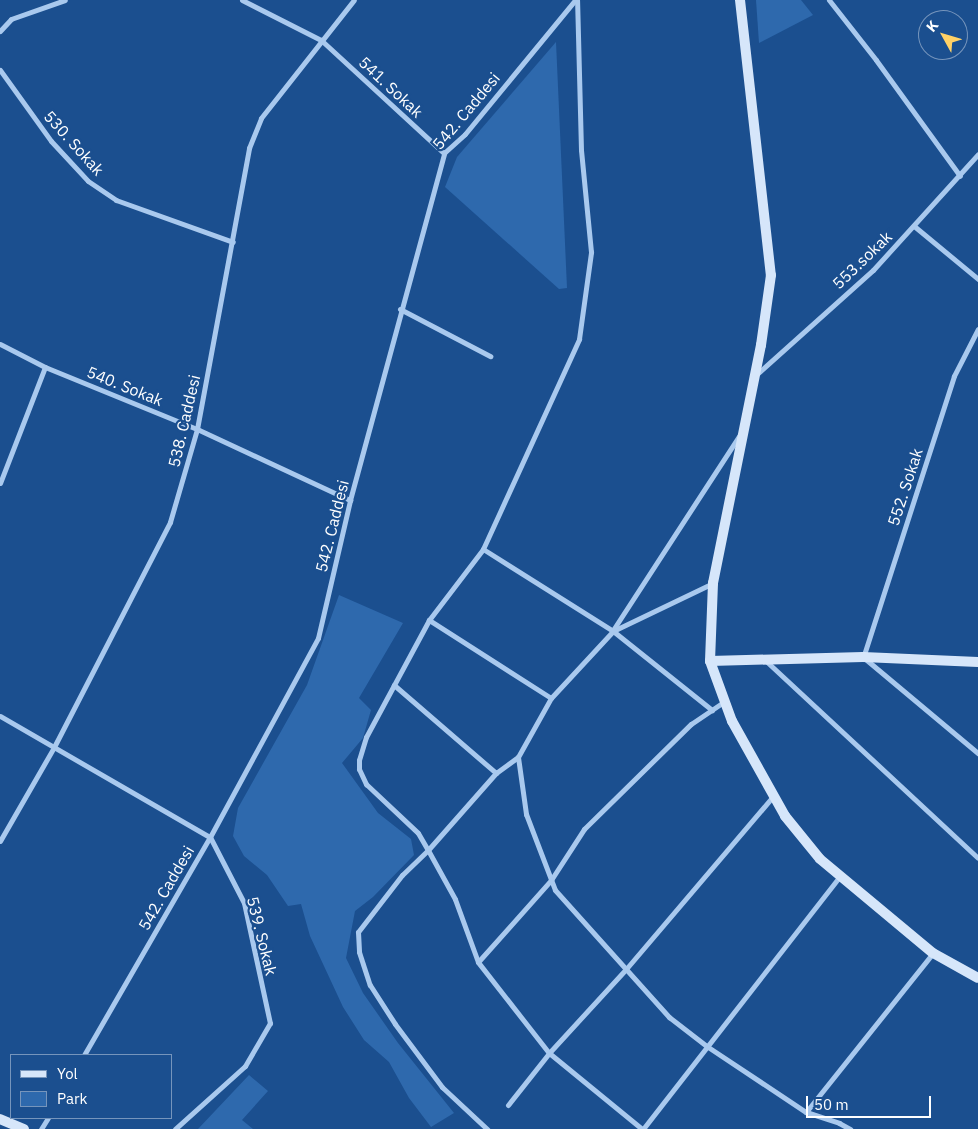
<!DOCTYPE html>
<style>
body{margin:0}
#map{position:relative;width:978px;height:1129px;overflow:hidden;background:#1b4f8f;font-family:"IBM Plex Sans",sans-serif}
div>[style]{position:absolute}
.green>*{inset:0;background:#2e69ad}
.street>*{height:5px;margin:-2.5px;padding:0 2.5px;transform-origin:2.5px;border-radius:2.5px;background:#a9c9ee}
.secondary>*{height:10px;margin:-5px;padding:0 5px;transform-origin:5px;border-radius:5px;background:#d6e6fa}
span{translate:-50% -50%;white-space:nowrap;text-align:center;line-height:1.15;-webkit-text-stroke:4.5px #1b4f8f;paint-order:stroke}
.street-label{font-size:16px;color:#fff}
.legend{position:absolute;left:10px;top:1054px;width:162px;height:65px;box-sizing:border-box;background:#1b4f8f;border:1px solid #7695bc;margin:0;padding:6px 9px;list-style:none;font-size:15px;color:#fff}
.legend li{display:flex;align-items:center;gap:10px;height:25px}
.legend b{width:25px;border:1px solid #7695bc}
.north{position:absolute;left:918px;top:10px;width:50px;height:50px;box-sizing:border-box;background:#1b4f8f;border:1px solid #7695bc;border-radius:50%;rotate:309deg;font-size:14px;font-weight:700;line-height:20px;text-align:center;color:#fff}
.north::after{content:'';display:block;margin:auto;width:18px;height:22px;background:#ffd166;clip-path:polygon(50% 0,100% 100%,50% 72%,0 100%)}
.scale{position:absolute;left:806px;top:1096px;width:125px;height:22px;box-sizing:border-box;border:2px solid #fff;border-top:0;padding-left:6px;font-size:15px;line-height:18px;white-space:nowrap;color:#fff;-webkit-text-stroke:4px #1b4f8f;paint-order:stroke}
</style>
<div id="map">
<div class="green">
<div style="clip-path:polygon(756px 0,801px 0,813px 15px,759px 43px)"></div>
<div style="clip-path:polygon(556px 42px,567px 288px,559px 289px,445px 187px,457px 157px)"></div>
<div style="clip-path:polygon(339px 595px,403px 623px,359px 698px,371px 710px,363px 738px,342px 763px,378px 813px,411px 839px,414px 855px,373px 897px,355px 911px,346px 958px,363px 993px,398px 1043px,454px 1113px,431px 1127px,409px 1098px,389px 1062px,364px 1040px,343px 1007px,310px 936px,301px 904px,288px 906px,267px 875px,244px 856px,233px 836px,238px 808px,307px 685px)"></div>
<div style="clip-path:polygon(249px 1075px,268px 1091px,242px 1120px,253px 1129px,198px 1129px)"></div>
</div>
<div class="street">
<div style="left:242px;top:0;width:89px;rotate:26.9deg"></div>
<div style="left:321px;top:40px;width:167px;rotate:42.6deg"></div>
<div style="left:829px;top:0;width:76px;rotate:51.9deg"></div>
<div style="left:876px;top:60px;width:143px;rotate:54.1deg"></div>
<div style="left:0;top:31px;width:16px;rotate:-47deg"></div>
<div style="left:11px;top:19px;width:57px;rotate:-19.4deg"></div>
<div style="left:0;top:70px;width:87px;rotate:54.3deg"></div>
<div style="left:51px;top:141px;width:54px;rotate:47.2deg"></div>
<div style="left:88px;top:181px;width:34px;rotate:34deg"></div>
<div style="left:116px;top:200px;width:124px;rotate:19.7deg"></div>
<div style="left:914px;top:226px;width:83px;rotate:39.6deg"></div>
<div style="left:400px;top:309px;width:102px;rotate:27.6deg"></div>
<div style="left:978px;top:329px;width:53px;rotate:117.1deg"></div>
<div style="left:954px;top:376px;width:295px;rotate:107.9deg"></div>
<div style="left:863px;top:657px;width:150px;rotate:39.9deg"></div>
<div style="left:0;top:344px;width:51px;rotate:27.1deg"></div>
<div style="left:45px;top:367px;width:164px;rotate:22.2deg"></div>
<div style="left:197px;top:429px;width:169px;rotate:24.9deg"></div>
<div style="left:757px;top:374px;width:156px;rotate:-41.9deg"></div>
<div style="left:873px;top:270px;width:156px;rotate:-47.8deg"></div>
<div style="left:0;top:483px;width:124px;rotate:-68.8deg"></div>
<div style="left:483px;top:549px;width:154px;rotate:32.2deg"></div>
<div style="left:613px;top:631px;width:127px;rotate:38.6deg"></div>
<div style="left:429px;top:620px;width:74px;rotate:118.3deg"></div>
<div style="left:394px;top:685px;width:135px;rotate:40.8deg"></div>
<div style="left:613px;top:630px;width:231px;rotate:-57deg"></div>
<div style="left:766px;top:661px;width:289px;rotate:42.9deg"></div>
<div style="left:394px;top:685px;width:59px;rotate:118.3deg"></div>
<div style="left:366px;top:737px;width:24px;rotate:107deg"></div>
<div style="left:359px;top:760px;width:9px;rotate:90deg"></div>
<div style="left:359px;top:769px;width:17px;rotate:65deg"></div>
<div style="left:366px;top:784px;width:71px;rotate:43.3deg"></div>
<div style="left:418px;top:833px;width:20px;rotate:60deg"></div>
<div style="left:428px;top:850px;width:36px;rotate:136deg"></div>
<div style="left:402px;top:875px;width:72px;rotate:127.7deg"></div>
<div style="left:358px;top:932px;width:20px;rotate:87deg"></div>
<div style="left:359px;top:952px;width:35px;rotate:72deg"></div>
<div style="left:370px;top:985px;width:46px;rotate:57.3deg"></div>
<div style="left:395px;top:1024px;width:79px;rotate:53.3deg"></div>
<div style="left:442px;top:1087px;width:62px;rotate:43deg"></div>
<div style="left:551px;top:698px;width:145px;rotate:-147.4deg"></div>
<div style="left:429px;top:620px;width:89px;rotate:-52.7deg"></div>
<div style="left:483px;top:549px;width:231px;rotate:-65.4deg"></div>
<div style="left:579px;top:339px;width:88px;rotate:-82.1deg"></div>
<div style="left:591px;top:252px;width:102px;rotate:-95.6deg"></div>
<div style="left:581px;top:150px;width:150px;rotate:-91.5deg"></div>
<div style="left:0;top:716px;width:242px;rotate:30deg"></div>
<div style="left:210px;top:837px;width:74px;rotate:62.7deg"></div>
<div style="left:244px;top:903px;width:123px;rotate:77.8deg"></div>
<div style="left:270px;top:1023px;width:50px;rotate:120.2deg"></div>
<div style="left:245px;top:1066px;width:94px;rotate:138deg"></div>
<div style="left:518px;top:757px;width:58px;rotate:82deg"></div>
<div style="left:526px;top:814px;width:81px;rotate:69.1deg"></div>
<div style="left:555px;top:890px;width:171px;rotate:48.1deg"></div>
<div style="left:669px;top:1017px;width:49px;rotate:37.6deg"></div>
<div style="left:708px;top:1047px;width:118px;rotate:33.6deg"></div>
<div style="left:806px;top:1112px;width:35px;rotate:18deg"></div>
<div style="left:839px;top:1123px;width:13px;rotate:29deg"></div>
<div style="left:0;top:841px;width:108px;rotate:-60.1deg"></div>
<div style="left:54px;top:747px;width:253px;rotate:-62.7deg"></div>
<div style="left:170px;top:522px;width:97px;rotate:-73.8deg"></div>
<div style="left:197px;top:429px;width:286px;rotate:-79.5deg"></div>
<div style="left:249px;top:148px;width:32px;rotate:-68deg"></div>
<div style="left:261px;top:118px;width:150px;rotate:-51.8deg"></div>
<div style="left:478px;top:962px;width:110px;rotate:-48.3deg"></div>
<div style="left:551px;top:880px;width:61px;rotate:-57.1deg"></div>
<div style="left:584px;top:829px;width:150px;rotate:-44.5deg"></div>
<div style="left:691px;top:724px;width:41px;rotate:-34.1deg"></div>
<div style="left:84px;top:1055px;width:252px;rotate:-60deg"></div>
<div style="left:210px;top:837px;width:226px;rotate:-61.5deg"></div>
<div style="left:318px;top:638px;width:142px;rotate:-76.9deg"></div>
<div style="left:350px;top:500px;width:360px;rotate:-74.8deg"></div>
<div style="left:444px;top:153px;width:28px;rotate:-42deg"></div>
<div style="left:465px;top:134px;width:173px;rotate:-50.6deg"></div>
<div style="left:508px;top:1105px;width:66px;rotate:-51.7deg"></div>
<div style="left:549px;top:1053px;width:114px;rotate:-47.5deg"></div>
<div style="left:626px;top:969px;width:228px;rotate:-49.6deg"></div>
<div style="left:806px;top:1112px;width:203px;rotate:-51.4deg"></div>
<div style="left:41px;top:1129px;width:13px;rotate:-58deg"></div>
<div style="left:642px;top:1129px;width:120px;rotate:-140.7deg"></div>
<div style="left:549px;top:1053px;width:115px;rotate:-128deg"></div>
<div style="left:478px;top:962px;width:67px;rotate:-110.1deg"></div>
<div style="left:455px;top:899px;width:56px;rotate:-118.9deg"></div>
<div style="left:428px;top:850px;width:103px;rotate:-48.6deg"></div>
<div style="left:496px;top:773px;width:27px;rotate:-36deg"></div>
<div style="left:518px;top:757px;width:68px;rotate:-60.8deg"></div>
<div style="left:551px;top:698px;width:91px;rotate:-47.2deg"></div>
<div style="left:613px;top:631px;width:111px;rotate:-25.6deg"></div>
<div style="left:643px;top:1129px;width:322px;rotate:-52.1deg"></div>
</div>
<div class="secondary">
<div style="left:740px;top:0;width:277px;rotate:83.6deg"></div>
<div style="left:771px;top:275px;width:71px;rotate:98.1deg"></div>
<div style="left:761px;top:345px;width:243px;rotate:101.4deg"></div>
<div style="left:713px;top:583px;width:78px;rotate:92.2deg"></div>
<div style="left:710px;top:661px;width:64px;rotate:69.9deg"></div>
<div style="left:732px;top:721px;width:109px;rotate:60.8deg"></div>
<div style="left:785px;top:816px;width:55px;rotate:50.9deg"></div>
<div style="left:820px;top:859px;width:147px;rotate:39.8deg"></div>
<div style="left:933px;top:953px;width:51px;rotate:29.1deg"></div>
<div style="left:710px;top:661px;width:153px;rotate:-1.5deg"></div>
<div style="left:863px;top:657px;width:115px;rotate:2.5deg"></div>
<div style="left:0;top:1119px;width:26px;rotate:23deg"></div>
</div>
<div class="street-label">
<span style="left:391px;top:87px;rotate:43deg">541. Sokak</span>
<span style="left:466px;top:111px;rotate:-50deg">542. Caddesi</span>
<span style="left:74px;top:143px;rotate:48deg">530. Sokak</span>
<span style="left:862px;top:260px;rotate:-44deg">553.sokak</span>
<span style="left:125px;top:386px;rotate:22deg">540. Sokak</span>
<span style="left:184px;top:421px;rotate:-77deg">538. Caddesi</span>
<span style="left:905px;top:487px;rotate:-72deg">552. Sokak</span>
<span style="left:332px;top:526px;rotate:-76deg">542. Caddesi</span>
<span style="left:166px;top:888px;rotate:-60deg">542. Caddesi</span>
<span style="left:262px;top:936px;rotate:76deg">539. Sokak</span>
</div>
<ul class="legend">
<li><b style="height:6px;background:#d6e6fa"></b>Yol</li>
<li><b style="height:14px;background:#2e69ad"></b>Park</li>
</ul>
<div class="north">K</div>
<div class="scale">50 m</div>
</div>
